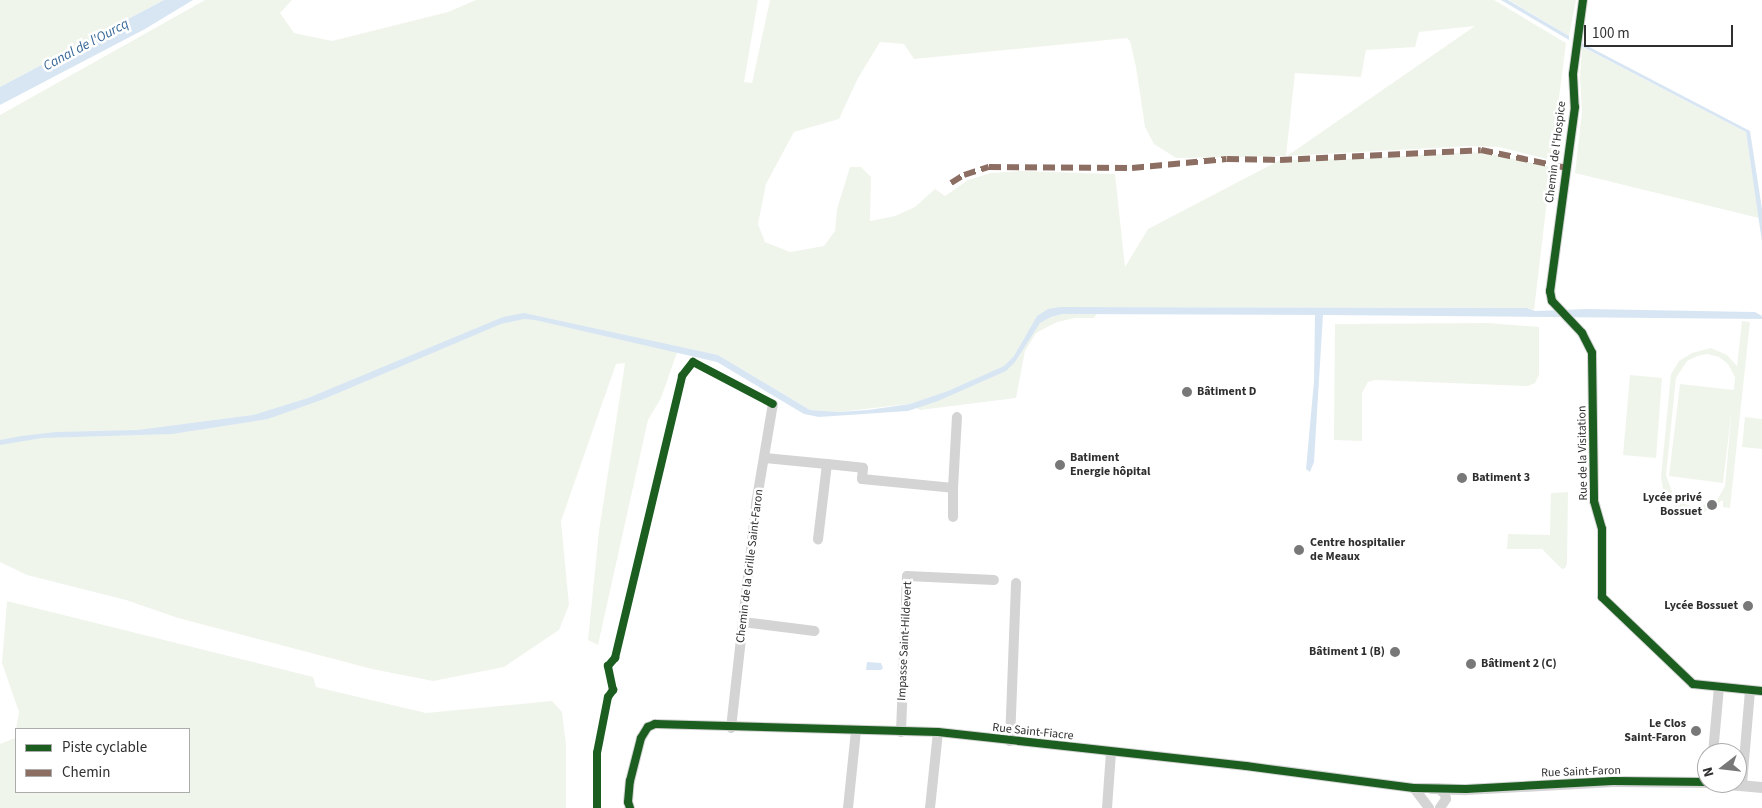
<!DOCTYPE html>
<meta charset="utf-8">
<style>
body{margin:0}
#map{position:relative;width:1762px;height:808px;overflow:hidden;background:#fff;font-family:"Source Sans 3",sans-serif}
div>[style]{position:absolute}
.green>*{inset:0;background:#f0f5ec}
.water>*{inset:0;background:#d8e6f4}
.minor>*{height:10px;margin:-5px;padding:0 5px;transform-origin:5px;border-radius:5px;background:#d4d4d4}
.tertiary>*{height:11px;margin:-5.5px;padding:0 5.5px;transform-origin:5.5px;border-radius:5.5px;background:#d4d4d4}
.quiet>*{height:6px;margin-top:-3px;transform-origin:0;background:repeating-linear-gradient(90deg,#8d6e63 0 12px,transparent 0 18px)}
.cycleway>*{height:8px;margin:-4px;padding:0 4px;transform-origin:4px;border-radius:4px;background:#1b5e20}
.dots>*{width:14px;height:14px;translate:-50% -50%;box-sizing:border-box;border:2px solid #fff;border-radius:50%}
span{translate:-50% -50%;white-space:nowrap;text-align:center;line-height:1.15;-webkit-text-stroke:5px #fff;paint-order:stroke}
.street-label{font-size:12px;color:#2f2f2f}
.poi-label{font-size:12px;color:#2f2f2f;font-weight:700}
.left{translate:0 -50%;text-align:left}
.right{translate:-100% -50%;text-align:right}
.water-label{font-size:14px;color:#376898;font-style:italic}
.legend{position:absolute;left:15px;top:728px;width:175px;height:65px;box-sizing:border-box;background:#fff;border:1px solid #acacac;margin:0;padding:6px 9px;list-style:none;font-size:15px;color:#2f2f2f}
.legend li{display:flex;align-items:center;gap:10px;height:25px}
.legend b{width:25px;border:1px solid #acacac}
.north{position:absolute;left:1697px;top:743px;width:50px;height:50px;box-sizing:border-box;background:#fff;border:1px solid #acacac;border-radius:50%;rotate:254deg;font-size:14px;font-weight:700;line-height:20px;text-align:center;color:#2f2f2f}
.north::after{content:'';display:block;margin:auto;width:18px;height:22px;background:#787878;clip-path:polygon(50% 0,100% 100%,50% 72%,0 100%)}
.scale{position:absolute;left:1584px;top:25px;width:149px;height:22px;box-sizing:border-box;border:2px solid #2f2f2f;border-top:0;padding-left:6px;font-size:15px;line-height:18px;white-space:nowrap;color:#2f2f2f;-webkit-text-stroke:4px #fff;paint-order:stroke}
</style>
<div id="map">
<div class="green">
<div style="clip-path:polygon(0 0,164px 0,0 87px)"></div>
<div style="clip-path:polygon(evenodd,205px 0,292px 0,280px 13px,294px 33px,332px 41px,448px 12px,476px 0,758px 0,744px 82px,752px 83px,770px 0,1494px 0,1566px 43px,1551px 160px,1499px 147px,1469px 146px,1286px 156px,1176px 158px,1154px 144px,1145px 127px,1136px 67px,1130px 41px,1127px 38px,914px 59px,904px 44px,880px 42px,858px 78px,839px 119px,794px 132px,766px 184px,758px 224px,765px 242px,790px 252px,824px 246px,835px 231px,837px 209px,850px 167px,861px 167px,871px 177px,870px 221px,895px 216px,915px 207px,935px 189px,945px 196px,968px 180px,991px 173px,1020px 171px,1115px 174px,1125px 267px,1148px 229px,1280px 160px,1354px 159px,1471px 152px,1492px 154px,1551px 167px,1534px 310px,1527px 308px,1101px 307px,1094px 318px,1075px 318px,1057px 322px,1036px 333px,1025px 351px,1016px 398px,920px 410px,909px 404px,839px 412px,810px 410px,718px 355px,679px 347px,661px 398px,648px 420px,598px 645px,588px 640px,599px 531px,625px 363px,616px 364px,561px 521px,569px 605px,559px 630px,504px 667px,433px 681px,372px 669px,178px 618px,126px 600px,27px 575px,0 562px,0 115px,205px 0,1475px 26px,1287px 156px,1286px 156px,1295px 73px,1361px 77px,1366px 50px,1415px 47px,1419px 32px,1475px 26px)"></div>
<div style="clip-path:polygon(1509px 0,1576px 0,1569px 36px)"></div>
<div style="clip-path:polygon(1582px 47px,1746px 132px,1759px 218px,1575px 173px,1582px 112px,1580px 77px)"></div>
<div style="clip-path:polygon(evenodd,1742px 321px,1750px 322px,1730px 508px,1723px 507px,1723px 500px,1704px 512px,1692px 514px,1675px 506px,1664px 494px,1661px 477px,1671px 374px,1679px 361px,1692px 353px,1711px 348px,1727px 355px,1737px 366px,1742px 321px,1707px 354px,1719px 357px,1728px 364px,1735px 377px,1734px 390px,1680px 384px,1669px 476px,1723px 483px,1732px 408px,1725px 486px,1717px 500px,1695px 508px,1680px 502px,1674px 497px,1666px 475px,1676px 378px,1687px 361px,1697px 356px,1707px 354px)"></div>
<div style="clip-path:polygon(1488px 323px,1539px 327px,1539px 375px,1535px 383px,1528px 386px,1375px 380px,1368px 382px,1362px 393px,1362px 441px,1334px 440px,1335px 324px)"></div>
<div style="clip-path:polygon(1630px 375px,1662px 378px,1656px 458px,1623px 455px)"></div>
<div style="clip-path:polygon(1745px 417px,1762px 419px,1762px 449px,1742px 447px)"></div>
<div style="clip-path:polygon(1568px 492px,1567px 564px,1565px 568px,1562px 569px,1542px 549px,1507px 549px,1508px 534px,1550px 535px,1551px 493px)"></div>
<div style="clip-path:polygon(7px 601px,313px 677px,316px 687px,426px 713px,552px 701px,562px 712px,566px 745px,566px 808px,0 808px,0 744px,15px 738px,16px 730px,16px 792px,189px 792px,189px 729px,16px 729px,19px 712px,2px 663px)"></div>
</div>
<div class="water">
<div style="clip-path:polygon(164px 0,193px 0,145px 29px,0 105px,0 87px)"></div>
<div style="clip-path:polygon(1501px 0,1508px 0,1569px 36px,1569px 40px)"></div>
<div style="clip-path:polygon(1578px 41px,1750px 131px,1762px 209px,1762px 242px,1746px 132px,1577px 44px)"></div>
<div style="clip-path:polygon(1060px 307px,1527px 308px,1535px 311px,1587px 309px,1755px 312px,1762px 316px,1762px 319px,1323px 315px,1314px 462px,1310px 472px,1306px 469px,1314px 381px,1315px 315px,1062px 314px,1051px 317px,1040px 323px,1015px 362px,1006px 371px,938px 401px,908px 411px,819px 417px,804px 414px,717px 362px,535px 320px,524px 319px,501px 324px,324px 399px,268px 419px,172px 434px,42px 438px,0 445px,0 440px,21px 436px,56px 432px,138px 430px,253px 415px,308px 398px,503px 317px,524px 313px,718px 355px,810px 410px,839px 412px,868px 410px,910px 404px,948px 391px,1004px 366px,1014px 356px,1037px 316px,1048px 309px)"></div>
<div style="clip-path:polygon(867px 662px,881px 663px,883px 668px,881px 670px,866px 670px)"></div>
</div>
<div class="minor">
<div style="left:1583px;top:0;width:75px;rotate:97.7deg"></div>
<div style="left:1573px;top:74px;width:33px;rotate:87deg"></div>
<div style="left:1575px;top:107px;width:186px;rotate:97.7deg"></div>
<div style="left:1550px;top:291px;width:10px;rotate:79deg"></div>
<div style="left:1552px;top:301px;width:44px;rotate:46.8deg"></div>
<div style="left:1582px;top:333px;width:22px;rotate:63deg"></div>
<div style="left:1592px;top:353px;width:148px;rotate:89.2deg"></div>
<div style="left:1594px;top:501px;width:29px;rotate:74deg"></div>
<div style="left:1602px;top:529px;width:68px;rotate:90deg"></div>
<div style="left:1602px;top:597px;width:126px;rotate:43.7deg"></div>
<div style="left:1693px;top:684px;width:69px;rotate:5.8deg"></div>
<div style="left:765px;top:458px;width:62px;rotate:5.5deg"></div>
<div style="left:827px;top:464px;width:76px;rotate:96.8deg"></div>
<div style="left:827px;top:464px;width:36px;rotate:6deg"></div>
<div style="left:863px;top:468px;width:11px;rotate:95deg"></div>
<div style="left:862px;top:479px;width:91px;rotate:5.6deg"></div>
<div style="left:953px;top:488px;width:71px;rotate:-86.8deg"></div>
<div style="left:953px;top:517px;width:29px;rotate:-90deg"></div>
<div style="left:743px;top:622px;width:72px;rotate:7.2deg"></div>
<div style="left:731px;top:728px;width:225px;rotate:-83.6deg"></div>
<div style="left:756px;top:504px;width:101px;rotate:-80.4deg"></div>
<div style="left:901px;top:732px;width:156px;rotate:-87.8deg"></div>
<div style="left:907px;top:576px;width:87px;rotate:2.6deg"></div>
<div style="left:1010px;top:741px;width:158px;rotate:-87.8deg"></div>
<div style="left:1713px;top:753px;width:66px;rotate:-84.8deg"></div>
<div style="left:1742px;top:784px;width:94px;rotate:-85.1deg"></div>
<div style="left:1414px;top:788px;width:25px;rotate:53deg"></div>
<div style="left:1438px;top:788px;width:9px;rotate:41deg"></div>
<div style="left:1445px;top:794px;width:5px;rotate:79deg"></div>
<div style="left:1446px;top:799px;width:11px;rotate:124deg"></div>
<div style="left:630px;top:808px;width:6px;rotate:-108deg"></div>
<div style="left:628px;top:802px;width:21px;rotate:-85deg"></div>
<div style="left:630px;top:781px;width:44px;rotate:-75.7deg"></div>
<div style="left:641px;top:738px;width:13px;rotate:-58deg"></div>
<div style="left:648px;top:727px;width:8px;rotate:-23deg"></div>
<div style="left:655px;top:724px;width:283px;rotate:1.6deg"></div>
<div style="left:938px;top:732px;width:310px;rotate:6.3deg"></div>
<div style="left:1246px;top:766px;width:169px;rotate:7.5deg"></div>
<div style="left:1414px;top:788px;width:17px"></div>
<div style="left:848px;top:808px;width:77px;rotate:-84.1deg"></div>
<div style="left:930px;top:808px;width:76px;rotate:-84deg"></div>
<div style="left:1107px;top:808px;width:56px;rotate:-85.9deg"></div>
</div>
<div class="tertiary">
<div style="left:1717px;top:783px;width:45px;rotate:5.1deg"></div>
<div style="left:1431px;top:788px;width:35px;rotate:2deg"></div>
<div style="left:1466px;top:789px;width:147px;rotate:-3.1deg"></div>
<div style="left:1613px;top:781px;width:94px;rotate:0.6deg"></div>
</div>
<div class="quiet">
<div style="left:951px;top:183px;width:15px;rotate:-32deg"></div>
<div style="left:964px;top:175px;width:26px;rotate:-18deg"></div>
<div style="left:989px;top:167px;width:143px;rotate:0.4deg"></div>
<div style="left:1132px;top:168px;width:95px;rotate:-5.4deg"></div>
<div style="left:1227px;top:159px;width:53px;rotate:1.1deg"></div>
<div style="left:1280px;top:160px;width:201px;rotate:-2.8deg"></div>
<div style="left:1481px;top:150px;width:88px;rotate:11.8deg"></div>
</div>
<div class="cycleway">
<div style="left:1583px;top:0;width:75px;rotate:97.7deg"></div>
<div style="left:1573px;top:74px;width:33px;rotate:87deg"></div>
<div style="left:1575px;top:107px;width:186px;rotate:97.7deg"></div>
<div style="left:1550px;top:291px;width:10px;rotate:79deg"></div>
<div style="left:1552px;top:301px;width:44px;rotate:46.8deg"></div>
<div style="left:1582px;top:333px;width:22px;rotate:63deg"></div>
<div style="left:1592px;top:353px;width:148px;rotate:89.2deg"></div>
<div style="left:1594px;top:501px;width:29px;rotate:74deg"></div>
<div style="left:1602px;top:529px;width:68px;rotate:90deg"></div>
<div style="left:1602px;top:597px;width:126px;rotate:43.7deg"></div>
<div style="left:1693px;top:684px;width:69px;rotate:5.8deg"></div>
<div style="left:597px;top:808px;width:55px;rotate:-90deg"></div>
<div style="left:597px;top:753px;width:57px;rotate:-78.9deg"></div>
<div style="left:608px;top:697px;width:9px;rotate:-54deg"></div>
<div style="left:613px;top:690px;width:25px;rotate:-102deg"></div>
<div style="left:608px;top:666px;width:11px;rotate:-49deg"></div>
<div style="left:615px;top:658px;width:290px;rotate:-76.6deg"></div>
<div style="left:682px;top:376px;width:18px;rotate:-52deg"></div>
<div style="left:693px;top:362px;width:90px;rotate:27.7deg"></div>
<div style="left:630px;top:808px;width:6px;rotate:-108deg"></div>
<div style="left:628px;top:802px;width:21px;rotate:-85deg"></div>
<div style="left:630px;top:781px;width:44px;rotate:-75.7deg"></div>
<div style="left:641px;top:738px;width:13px;rotate:-58deg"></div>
<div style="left:648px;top:727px;width:8px;rotate:-23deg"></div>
<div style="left:655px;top:724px;width:283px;rotate:1.6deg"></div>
<div style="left:938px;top:732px;width:310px;rotate:6.3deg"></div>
<div style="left:1246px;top:766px;width:169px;rotate:7.5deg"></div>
<div style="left:1414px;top:788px;width:52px;rotate:1.1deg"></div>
<div style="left:1466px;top:789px;width:147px;rotate:-3.1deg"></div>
<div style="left:1613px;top:781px;width:94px;rotate:0.6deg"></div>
</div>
<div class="dots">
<div style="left:1187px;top:392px;background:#787878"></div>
<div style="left:1060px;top:465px;background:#787878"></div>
<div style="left:1462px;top:478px;background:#787878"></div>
<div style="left:1712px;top:505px;background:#787878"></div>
<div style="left:1299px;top:550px;background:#787878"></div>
<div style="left:1748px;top:606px;background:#787878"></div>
<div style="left:1395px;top:652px;background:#787878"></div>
<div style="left:1471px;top:664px;background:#787878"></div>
<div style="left:1696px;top:731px;background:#787878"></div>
</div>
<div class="street-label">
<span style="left:1556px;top:152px;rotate:-83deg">Chemin de l'Hospice</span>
<span style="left:1583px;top:453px;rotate:-91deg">Rue de la Visitation</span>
<span style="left:750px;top:566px;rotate:-83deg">Chemin de la Grille Saint-Faron</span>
<span style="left:905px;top:641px;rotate:-87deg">Impasse Saint-Hildevert</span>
<span style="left:1033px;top:732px;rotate:6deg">Rue Saint-Fiacre</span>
<span style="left:1581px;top:772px;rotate:-2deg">Rue Saint-Faron</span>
</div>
<div class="poi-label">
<span class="left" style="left:1197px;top:392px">Bâtiment D</span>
<span class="left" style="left:1070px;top:465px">Batiment<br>Energie hôpital</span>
<span class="left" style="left:1472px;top:478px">Batiment 3</span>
<span class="right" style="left:1702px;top:505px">Lycée privé<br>Bossuet</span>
<span class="left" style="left:1310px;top:550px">Centre hospitalier<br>de Meaux</span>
<span class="right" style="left:1738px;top:606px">Lycée Bossuet</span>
<span class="right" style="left:1385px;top:652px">Bâtiment 1 (B)</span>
<span class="left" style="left:1481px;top:664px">Bâtiment 2 (C)</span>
<span class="right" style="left:1686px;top:731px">Le Clos<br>Saint-Faron</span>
</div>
<div class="water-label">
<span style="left:86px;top:45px;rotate:-28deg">Canal de l'Ourcq</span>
</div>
<ul class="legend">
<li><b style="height:6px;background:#1b5e20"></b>Piste cyclable</li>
<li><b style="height:6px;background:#8d6e63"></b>Chemin</li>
</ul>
<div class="north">N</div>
<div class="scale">100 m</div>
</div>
